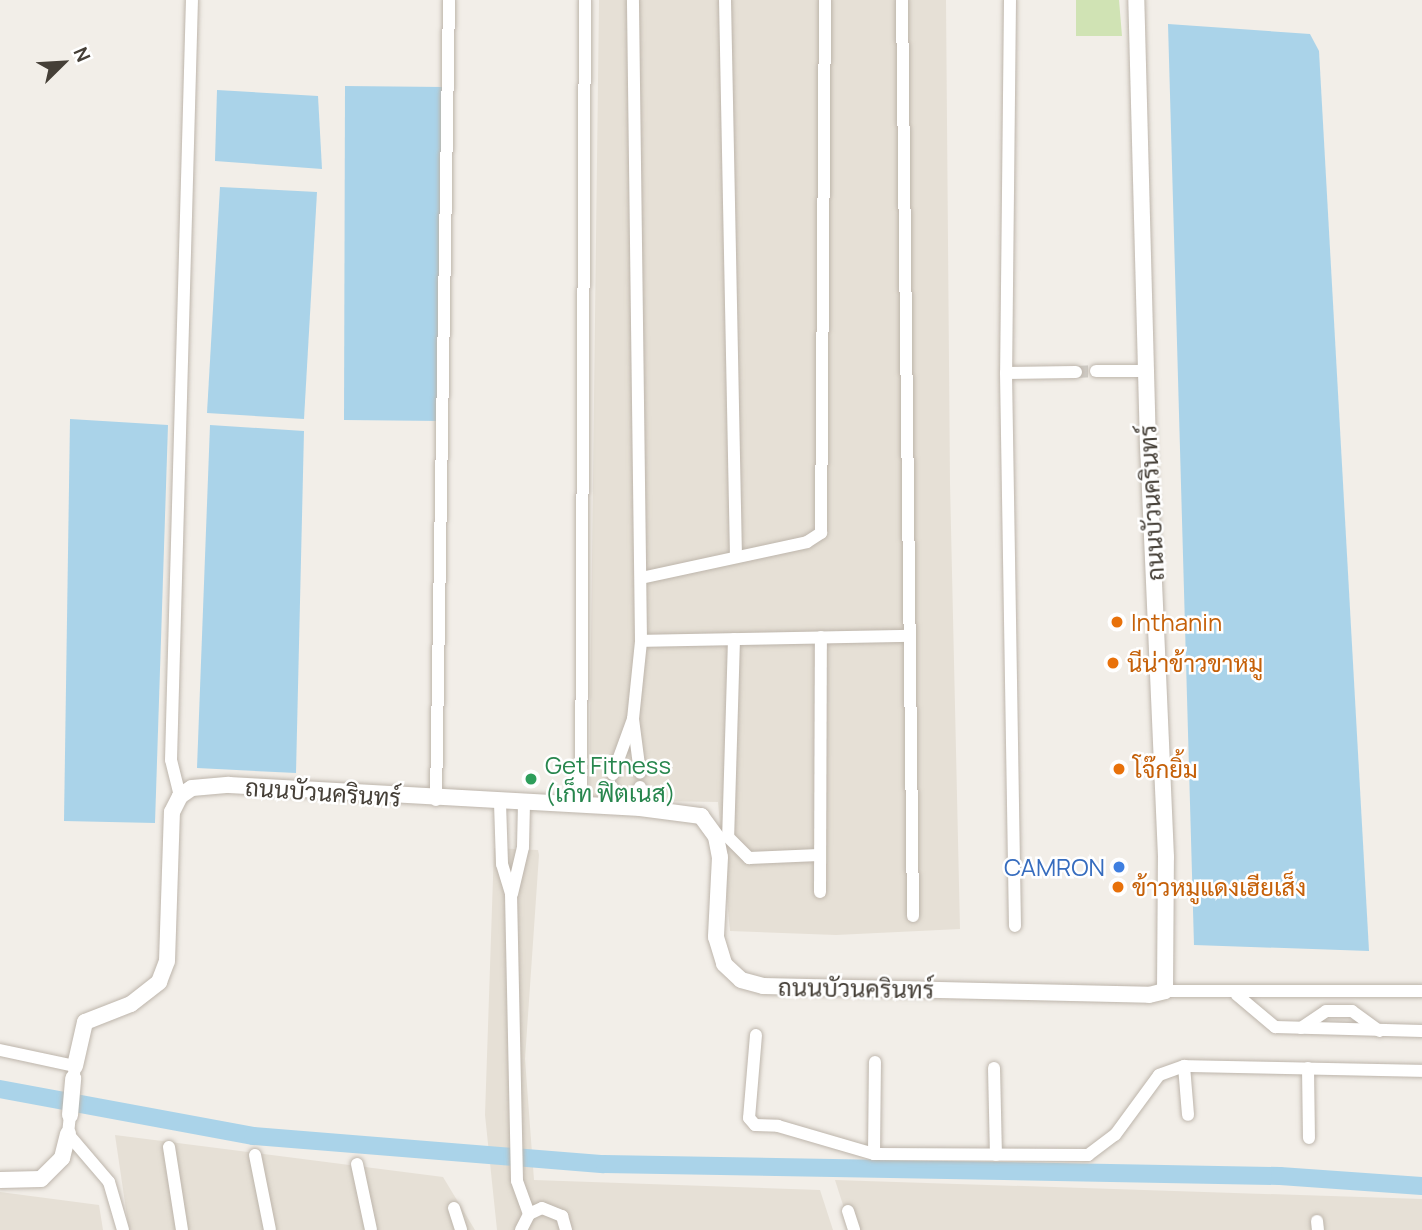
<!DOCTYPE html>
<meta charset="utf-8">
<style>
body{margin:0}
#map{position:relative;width:1422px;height:1230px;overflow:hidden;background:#f2eee8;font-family:Manrope,Sarabun,sans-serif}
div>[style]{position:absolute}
.residential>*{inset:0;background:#e6e0d6}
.green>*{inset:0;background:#d0e3b4}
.water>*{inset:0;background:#aad3e9}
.canal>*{height:18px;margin:-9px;padding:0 9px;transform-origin:9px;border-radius:9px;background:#aad3e9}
.minor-tunnel>*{height:12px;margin-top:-6px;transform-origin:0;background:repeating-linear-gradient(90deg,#cfcbc5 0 12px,transparent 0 18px)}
.roads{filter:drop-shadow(0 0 2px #bdb5ab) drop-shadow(0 0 2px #bdb5ab)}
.minor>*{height:12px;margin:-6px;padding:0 6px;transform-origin:6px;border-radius:6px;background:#fff}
.tertiary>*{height:16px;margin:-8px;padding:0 8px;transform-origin:8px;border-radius:8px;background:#fff}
.dots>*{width:19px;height:19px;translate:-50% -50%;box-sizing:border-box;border:4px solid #fff;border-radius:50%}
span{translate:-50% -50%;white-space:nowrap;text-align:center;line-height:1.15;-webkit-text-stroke:5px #fff;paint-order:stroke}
.street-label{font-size:24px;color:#453f37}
.food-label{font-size:24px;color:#c56008}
.left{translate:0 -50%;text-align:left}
.leisure-label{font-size:24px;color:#27864d}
.shop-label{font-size:24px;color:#366cbe}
.right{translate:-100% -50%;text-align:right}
.north{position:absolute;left:28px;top:28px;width:70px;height:70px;-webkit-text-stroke:5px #fff;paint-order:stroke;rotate:66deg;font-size:19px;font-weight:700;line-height:28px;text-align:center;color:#453f37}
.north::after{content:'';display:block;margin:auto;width:24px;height:32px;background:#453f37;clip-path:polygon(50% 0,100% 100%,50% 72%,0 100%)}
</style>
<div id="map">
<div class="residential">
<div style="clip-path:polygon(599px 0,946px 0,950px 483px,960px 929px,836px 935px,730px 931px,718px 802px,589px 800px)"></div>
<div style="clip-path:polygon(494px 848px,538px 850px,539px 855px,525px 1059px,534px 1180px,820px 1190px,833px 1230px,497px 1230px,485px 1115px)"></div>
<div style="clip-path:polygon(115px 1135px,443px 1177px,475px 1230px,129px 1230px)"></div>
<div style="clip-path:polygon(835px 1180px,1422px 1199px,1422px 1230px,851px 1230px)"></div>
<div style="clip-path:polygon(0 1192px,99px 1205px,103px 1230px,0 1230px)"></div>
</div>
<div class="green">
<div style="clip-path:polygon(1076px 0,1119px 0,1122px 36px,1076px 36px)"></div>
</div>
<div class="water">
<div style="clip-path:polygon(1168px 24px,1310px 34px,1319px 51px,1369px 951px,1194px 945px)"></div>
<div style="clip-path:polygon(345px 86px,443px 87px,442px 421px,344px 420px)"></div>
<div style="clip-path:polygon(217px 90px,318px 96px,322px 169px,215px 161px)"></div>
<div style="clip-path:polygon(220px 187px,317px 192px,304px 419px,207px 413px)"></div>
<div style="clip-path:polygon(70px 419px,168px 425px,155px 823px,64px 821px)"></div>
<div style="clip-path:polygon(210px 425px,304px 431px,296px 773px,197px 768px)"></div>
</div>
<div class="canal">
<div style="left:0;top:1089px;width:257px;rotate:10.5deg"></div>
<div style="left:253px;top:1136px;width:352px;rotate:4.6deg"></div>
<div style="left:604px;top:1164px;width:676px;rotate:1.02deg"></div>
<div style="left:1280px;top:1176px;width:142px;rotate:4deg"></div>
</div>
<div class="minor-tunnel">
<div style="left:1076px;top:372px;width:20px;rotate:-3deg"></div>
</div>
<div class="roads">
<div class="minor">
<div style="left:725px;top:0;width:557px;rotate:88.87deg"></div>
<div style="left:902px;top:0;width:916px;rotate:89.31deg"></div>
<div style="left:1010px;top:0;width:373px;rotate:90.6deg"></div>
<div style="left:1006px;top:373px;width:553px;rotate:89.07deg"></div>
<div style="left:1096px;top:371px;width:50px"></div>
<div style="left:1006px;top:373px;width:70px;rotate:-0.8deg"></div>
<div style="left:641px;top:578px;width:170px;rotate:-12.2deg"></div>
<div style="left:807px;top:542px;width:17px;rotate:-33deg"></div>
<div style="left:821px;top:533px;width:533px;rotate:-89.57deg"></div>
<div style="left:734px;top:639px;width:198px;rotate:91.7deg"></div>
<div style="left:728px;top:837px;width:30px;rotate:45deg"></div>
<div style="left:749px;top:858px;width:70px;rotate:-2.5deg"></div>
<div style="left:641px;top:641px;width:266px;rotate:-1.1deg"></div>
<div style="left:633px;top:719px;width:54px;rotate:82.6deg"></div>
<div style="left:613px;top:774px;width:59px;rotate:-70deg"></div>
<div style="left:633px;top:719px;width:78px;rotate:-84.1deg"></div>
<div style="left:641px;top:641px;width:641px;rotate:-90.72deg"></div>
<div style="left:180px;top:796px;width:37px;rotate:-104deg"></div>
<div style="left:171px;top:760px;width:760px;rotate:-88.42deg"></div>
<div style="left:436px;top:800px;width:800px;rotate:-89.07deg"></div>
<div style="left:500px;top:803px;width:61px;rotate:88.1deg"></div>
<div style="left:502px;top:864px;width:31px;rotate:73deg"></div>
<div style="left:511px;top:894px;width:287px;rotate:88.8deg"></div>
<div style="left:517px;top:1181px;width:35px;rotate:70deg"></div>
<div style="left:581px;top:805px;width:805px;rotate:-89.72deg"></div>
<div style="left:612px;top:806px;width:19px;rotate:-90deg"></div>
<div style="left:640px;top:808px;width:21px;rotate:-90deg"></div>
<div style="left:820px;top:892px;width:255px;rotate:-89.8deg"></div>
<div style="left:512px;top:894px;width:48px;rotate:-76.8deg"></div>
<div style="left:523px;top:847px;width:43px;rotate:-88.7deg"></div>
<div style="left:1165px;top:991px;width:257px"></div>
<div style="left:1237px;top:995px;width:50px;rotate:40.1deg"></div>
<div style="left:1275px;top:1027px;width:147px;rotate:1.6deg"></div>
<div style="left:1301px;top:1028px;width:30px;rotate:-34deg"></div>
<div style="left:1326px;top:1011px;width:26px"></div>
<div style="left:1352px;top:1011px;width:34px;rotate:36deg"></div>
<div style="left:756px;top:1035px;width:83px;rotate:94.8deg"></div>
<div style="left:749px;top:1118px;width:9px;rotate:49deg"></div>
<div style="left:755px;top:1125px;width:23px;rotate:2deg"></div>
<div style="left:778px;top:1126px;width:100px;rotate:16.3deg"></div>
<div style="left:874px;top:1154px;width:214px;rotate:0.3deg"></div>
<div style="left:1088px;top:1155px;width:34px;rotate:-37deg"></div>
<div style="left:1115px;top:1135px;width:74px;rotate:-53.7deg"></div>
<div style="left:1159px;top:1075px;width:27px;rotate:-20deg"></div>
<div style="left:1184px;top:1066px;width:238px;rotate:1.2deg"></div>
<div style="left:0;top:1050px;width:77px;rotate:12deg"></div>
<div style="left:75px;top:1066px;width:8px;rotate:97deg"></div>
<div style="left:1184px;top:1066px;width:49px;rotate:85.3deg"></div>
<div style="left:994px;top:1068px;width:87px;rotate:88.7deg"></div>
<div style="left:1308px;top:1068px;width:70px;rotate:89.2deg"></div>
<div style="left:70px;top:1115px;width:19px;rotate:96deg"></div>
<div style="left:68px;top:1134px;width:63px;rotate:49.5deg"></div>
<div style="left:109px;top:1182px;width:50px;rotate:73.7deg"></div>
<div style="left:169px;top:1147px;width:84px;rotate:81.1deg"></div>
<div style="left:874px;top:1154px;width:92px;rotate:-89.4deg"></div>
<div style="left:255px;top:1155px;width:76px;rotate:78.7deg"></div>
<div style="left:357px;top:1164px;width:67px;rotate:78deg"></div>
<div style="left:454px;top:1208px;width:23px;rotate:72deg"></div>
<div style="left:848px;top:1211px;width:20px;rotate:72deg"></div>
<div style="left:1317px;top:1221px;width:9px;rotate:84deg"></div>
<div style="left:521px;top:1230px;width:18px;rotate:-63deg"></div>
<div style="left:529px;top:1214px;width:14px;rotate:-25deg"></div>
<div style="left:542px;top:1208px;width:22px;rotate:22deg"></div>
<div style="left:562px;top:1216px;width:15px;rotate:74deg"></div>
</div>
<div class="tertiary">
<div style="left:75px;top:1066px;width:45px;rotate:-77.2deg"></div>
<div style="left:85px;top:1022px;width:49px;rotate:-21.4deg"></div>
<div style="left:131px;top:1004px;width:36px;rotate:-38deg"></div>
<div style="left:159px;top:982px;width:22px;rotate:-69deg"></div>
<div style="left:167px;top:961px;width:149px;rotate:-88.1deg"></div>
<div style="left:172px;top:812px;width:18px;rotate:-63deg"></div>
<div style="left:180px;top:796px;width:14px;rotate:-34deg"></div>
<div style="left:192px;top:788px;width:37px;rotate:-5deg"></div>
<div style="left:229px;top:785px;width:412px;rotate:3.2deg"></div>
<div style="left:640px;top:808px;width:62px;rotate:7.5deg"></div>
<div style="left:701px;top:816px;width:26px;rotate:54deg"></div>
<div style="left:716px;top:837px;width:20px;rotate:79deg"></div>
<div style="left:720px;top:857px;width:80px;rotate:92.9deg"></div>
<div style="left:716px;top:937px;width:28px;rotate:73deg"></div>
<div style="left:724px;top:964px;width:23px;rotate:43deg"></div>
<div style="left:741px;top:980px;width:23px;rotate:15deg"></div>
<div style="left:763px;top:986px;width:386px;rotate:1.3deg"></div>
<div style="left:1149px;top:995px;width:16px;rotate:-14deg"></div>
<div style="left:1165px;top:991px;width:134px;rotate:-89.6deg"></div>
<div style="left:1166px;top:857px;width:410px;rotate:-92.5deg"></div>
<div style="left:1148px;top:447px;width:447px;rotate:-91.5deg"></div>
<div style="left:70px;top:1115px;width:37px;rotate:-85deg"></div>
<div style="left:0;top:1180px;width:41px;rotate:-1.4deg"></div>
<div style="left:41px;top:1179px;width:30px;rotate:-45deg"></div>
<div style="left:62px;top:1158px;width:25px;rotate:-76deg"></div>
</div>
</div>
<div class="dots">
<div style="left:1117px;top:622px;background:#e8710a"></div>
<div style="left:1113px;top:663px;background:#e8710a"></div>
<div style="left:1119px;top:769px;background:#e8710a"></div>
<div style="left:531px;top:779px;background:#2e9e5b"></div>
<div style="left:1119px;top:867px;background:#3f7fe0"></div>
<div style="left:1118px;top:887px;background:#e8710a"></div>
</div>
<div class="street-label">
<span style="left:1151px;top:503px;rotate:-93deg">ถนนบัวนครินทร์</span>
<span style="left:323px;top:792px;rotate:4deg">ถนนบัวนครินทร์</span>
<span style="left:856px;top:988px;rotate:1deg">ถนนบัวนครินทร์</span>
</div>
<div class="food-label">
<span class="left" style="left:1131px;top:622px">Inthanin</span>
<span class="left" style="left:1127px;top:663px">นีน่าข้าวขาหมู</span>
<span class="left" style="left:1133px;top:769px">โจ๊กยิ้ม</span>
<span class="left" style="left:1132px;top:887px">ข้าวหมูแดงเฮียเส็ง</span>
</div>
<div class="leisure-label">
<span class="left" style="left:545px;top:779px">Get Fitness<br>(เก็ท ฟิตเนส)</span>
</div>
<div class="shop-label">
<span class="right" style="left:1105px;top:867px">CAMRON</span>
</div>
<div class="north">N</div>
</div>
